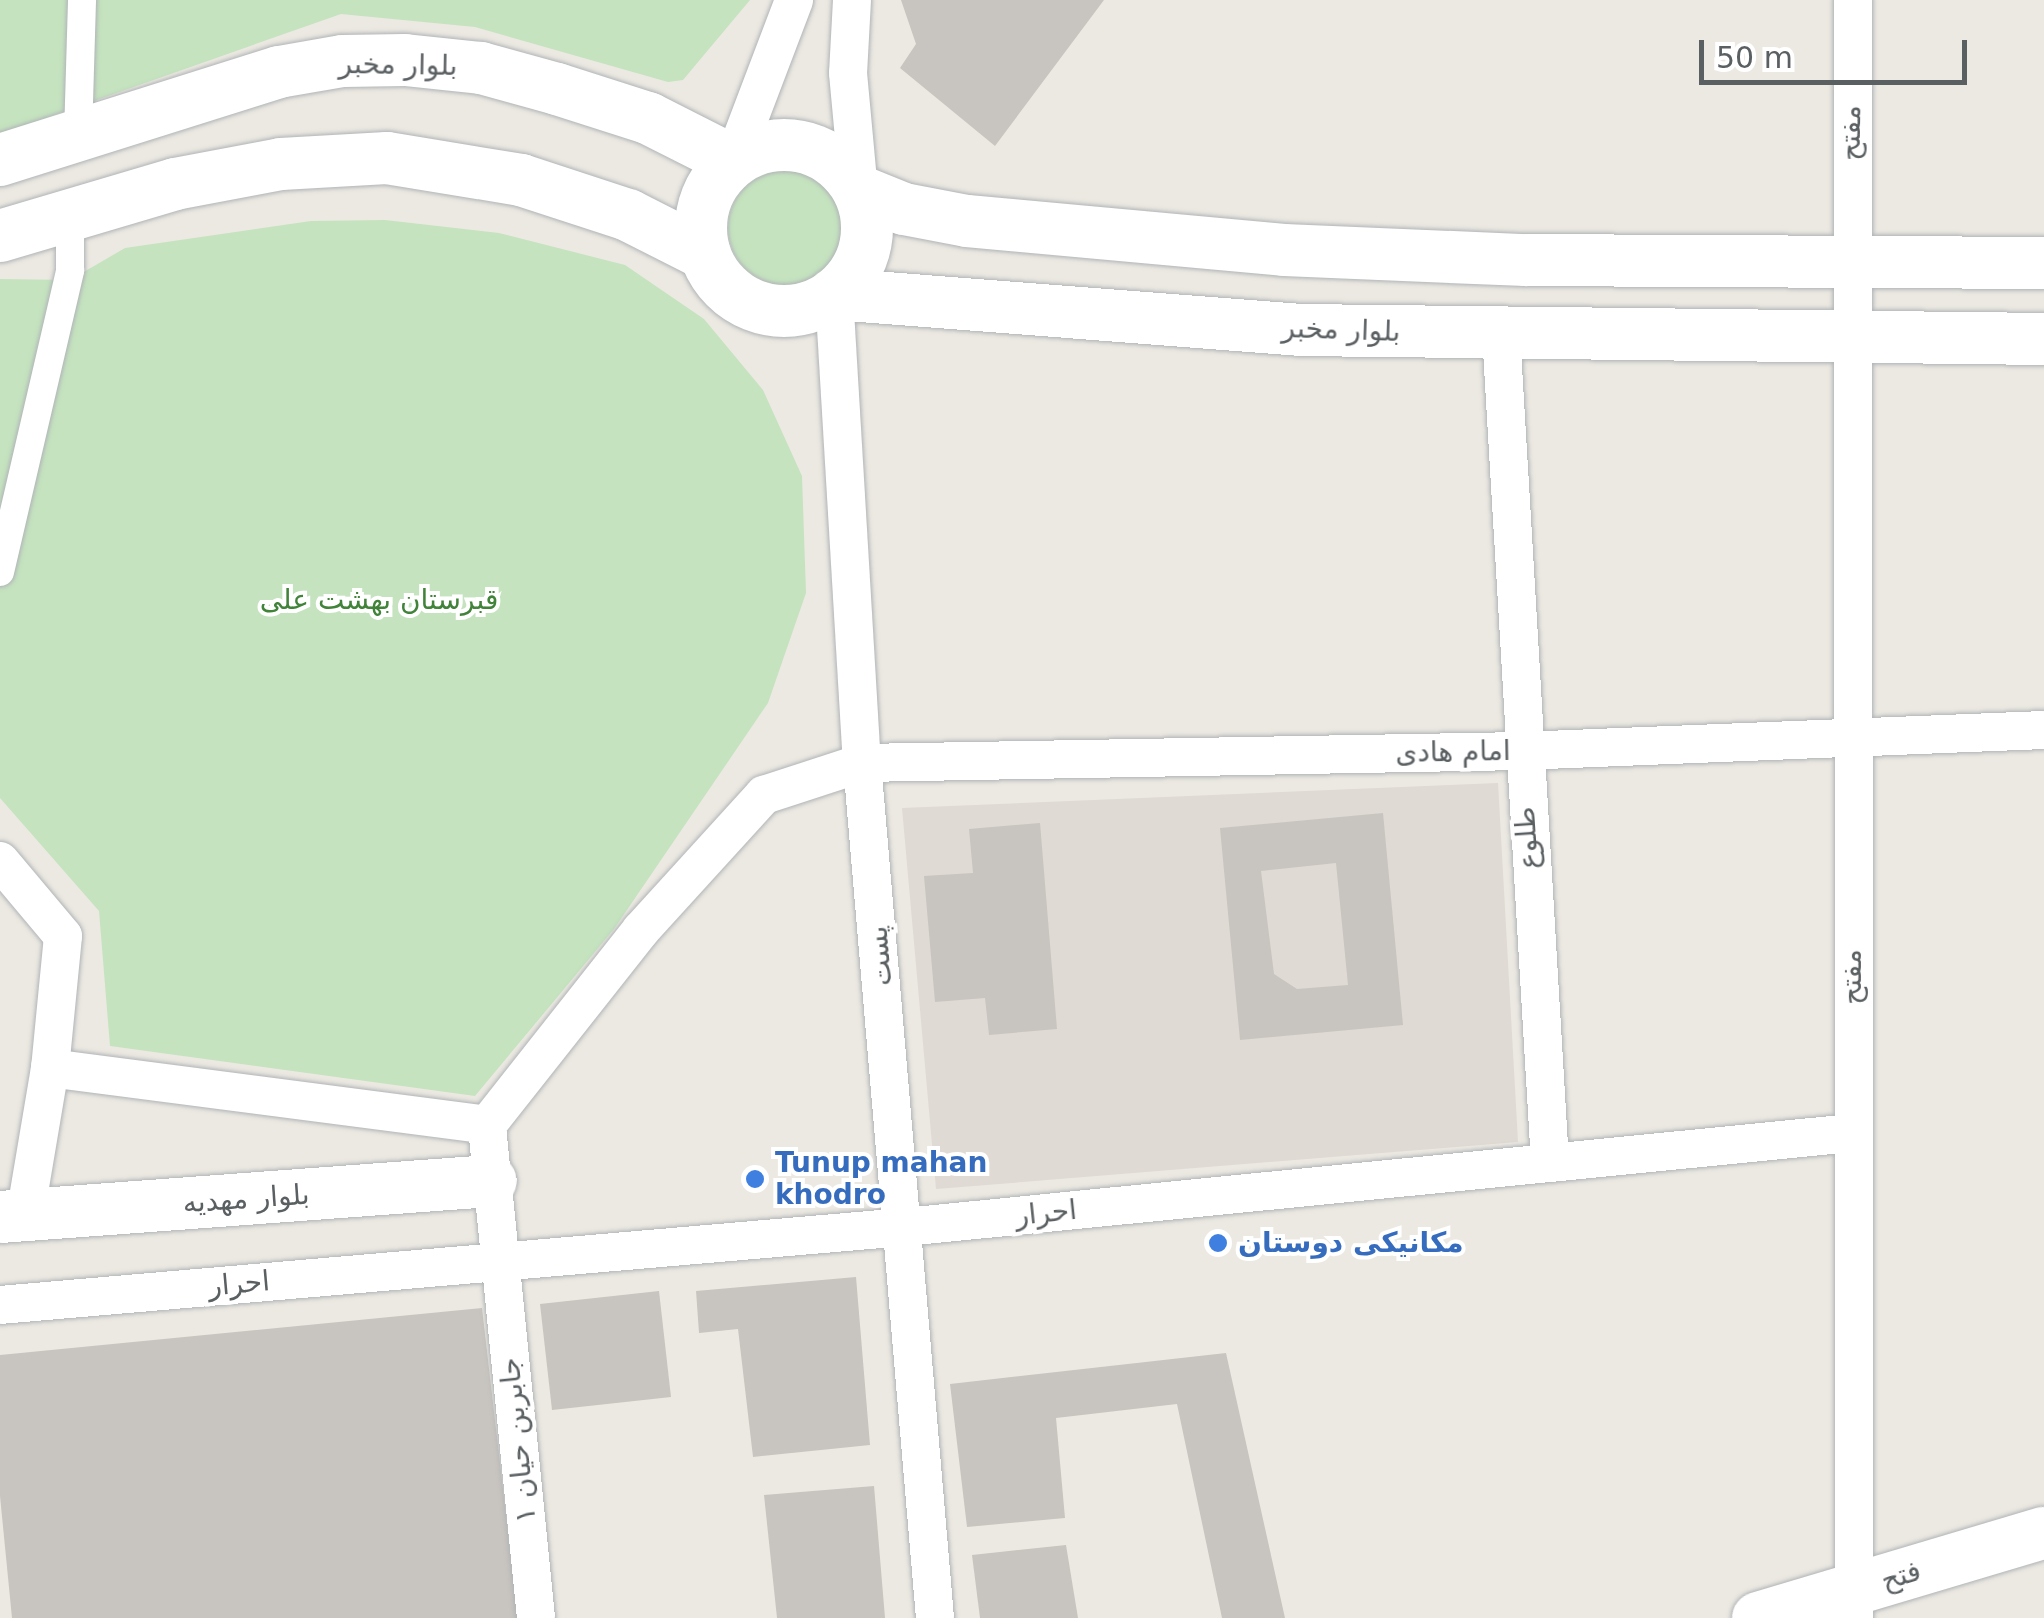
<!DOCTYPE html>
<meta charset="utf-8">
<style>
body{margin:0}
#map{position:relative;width:2044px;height:1618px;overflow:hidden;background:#ece9e2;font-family:"DejaVu Sans","Noto Naskh Arabic",sans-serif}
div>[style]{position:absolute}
.education>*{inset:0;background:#dfdad3}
.green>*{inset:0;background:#c5e3bf}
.round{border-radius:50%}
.building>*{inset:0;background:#c8c4bf}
.roads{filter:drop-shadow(0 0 2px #b0b4b7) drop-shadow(0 0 2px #b0b4b7)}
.pedestrian>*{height:28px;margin:-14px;padding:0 14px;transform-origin:14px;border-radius:14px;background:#fff}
.minor>*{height:38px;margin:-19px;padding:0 19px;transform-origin:19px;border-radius:19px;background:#fff}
.secondary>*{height:52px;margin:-26px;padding:0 26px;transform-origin:26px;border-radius:26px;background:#fff}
.secondary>.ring{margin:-26px;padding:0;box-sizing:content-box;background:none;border:52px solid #fff;border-radius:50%}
.dots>*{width:28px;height:28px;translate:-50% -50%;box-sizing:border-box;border:5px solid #fff;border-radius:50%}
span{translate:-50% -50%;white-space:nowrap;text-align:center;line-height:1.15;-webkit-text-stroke:8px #fff;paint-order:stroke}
.street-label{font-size:28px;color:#5a5f62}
.park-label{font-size:28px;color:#408339}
.shop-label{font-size:28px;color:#366cbe;font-weight:700}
.left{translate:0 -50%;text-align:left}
.scale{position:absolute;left:1699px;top:40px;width:268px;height:45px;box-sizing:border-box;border:5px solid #5a5f62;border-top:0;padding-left:12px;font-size:30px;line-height:35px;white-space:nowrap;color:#5a5f62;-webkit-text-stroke:8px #fff;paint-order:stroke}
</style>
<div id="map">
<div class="education">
<div style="clip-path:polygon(1498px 783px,1518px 1142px,936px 1189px,902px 808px)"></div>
</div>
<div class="green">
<div style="clip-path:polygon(0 0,750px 0,683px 80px,668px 82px,475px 27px,341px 14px,0 134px)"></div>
<div class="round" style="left:728px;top:171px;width:114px;height:114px"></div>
<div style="clip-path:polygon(385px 220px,499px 233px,625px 265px,704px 319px,763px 390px,802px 476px,806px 593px,768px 703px,614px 929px,475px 1096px,110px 1046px,99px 911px,0 798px,0 279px,70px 280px,125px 248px,311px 221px)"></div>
</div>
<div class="building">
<div style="clip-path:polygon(901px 0,1104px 0,995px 146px,900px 68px,916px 44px)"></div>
<div style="clip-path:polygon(evenodd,1383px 813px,1403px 1025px,1240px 1040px,1220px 828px,1383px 813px,1336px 863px,1348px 985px,1297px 989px,1274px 974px,1261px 871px,1336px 863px)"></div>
<div style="clip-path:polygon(1040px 823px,1057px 1029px,989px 1035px,985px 998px,935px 1002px,924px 876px,973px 873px,969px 829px)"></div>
<div style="clip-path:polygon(856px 1277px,870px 1445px,753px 1457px,738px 1329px,699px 1333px,696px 1291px)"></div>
<div style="clip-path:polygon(659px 1291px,671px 1397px,552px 1410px,540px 1304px)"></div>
<div style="clip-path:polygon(482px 1308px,518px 1618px,12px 1618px,0 1496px,0 1355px)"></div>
<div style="clip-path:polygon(1226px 1353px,1285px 1618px,1222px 1618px,1177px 1404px,1056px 1418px,1065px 1518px,967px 1527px,950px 1384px)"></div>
<div style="clip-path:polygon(874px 1486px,885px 1618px,777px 1618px,764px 1495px)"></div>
<div style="clip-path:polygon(1066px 1545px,1078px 1618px,980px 1618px,972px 1555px)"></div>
</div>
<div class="roads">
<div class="pedestrian">
<div style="left:78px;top:136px;width:136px;rotate:-88.3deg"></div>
<div style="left:0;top:572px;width:310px;rotate:-76.9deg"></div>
<div style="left:70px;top:270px;width:55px;rotate:-90deg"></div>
</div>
<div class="minor">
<div style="left:852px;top:0;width:73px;rotate:93.1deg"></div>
<div style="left:848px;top:73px;width:119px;rotate:84.7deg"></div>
<div style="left:1853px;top:0;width:1618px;rotate:89.96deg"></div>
<div style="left:733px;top:161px;width:172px;rotate:-69.2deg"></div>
<div style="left:834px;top:294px;width:470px;rotate:86.6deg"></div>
<div style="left:862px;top:763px;width:858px;rotate:85.12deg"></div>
<div style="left:1501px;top:333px;width:831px;rotate:86.62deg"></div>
<div style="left:0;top:861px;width:98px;rotate:50deg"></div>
<div style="left:63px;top:936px;width:133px;rotate:95.6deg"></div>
<div style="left:50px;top:1068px;width:441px;rotate:7.4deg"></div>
<div style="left:25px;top:1216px;width:150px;rotate:-80.4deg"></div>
<div style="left:0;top:1305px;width:908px;rotate:-4.93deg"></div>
<div style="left:905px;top:1227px;width:952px;rotate:-5.67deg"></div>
<div style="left:536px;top:1618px;width:495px;rotate:-95.7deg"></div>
<div style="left:487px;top:1125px;width:248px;rotate:-51.7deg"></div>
<div style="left:641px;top:930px;width:183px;rotate:-47.7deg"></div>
<div style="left:764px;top:795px;width:103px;rotate:-18.1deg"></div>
<div style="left:862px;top:763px;width:659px;rotate:-1.04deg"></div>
<div style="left:1521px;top:751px;width:523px;rotate:-2.3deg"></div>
</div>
<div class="secondary">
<div class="ring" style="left:701px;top:145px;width:114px;height:114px"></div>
<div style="left:0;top:160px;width:293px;rotate:-17.5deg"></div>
<div style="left:279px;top:72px;width:65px;rotate:-9.8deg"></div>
<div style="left:343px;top:61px;width:62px;rotate:-0.9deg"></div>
<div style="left:405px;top:60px;width:76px;rotate:6deg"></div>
<div style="left:481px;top:68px;width:79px;rotate:15.4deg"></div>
<div style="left:557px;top:89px;width:96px;rotate:17.7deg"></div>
<div style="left:648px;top:118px;width:95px;rotate:26.8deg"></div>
<div style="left:859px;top:191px;width:48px;rotate:21.8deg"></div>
<div style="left:904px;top:209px;width:64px;rotate:10.8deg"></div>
<div style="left:967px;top:221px;width:318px;rotate:5.2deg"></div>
<div style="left:1284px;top:250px;width:242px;rotate:2.4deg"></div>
<div style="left:1526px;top:260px;width:518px;rotate:0.33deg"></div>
<div style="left:0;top:236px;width:183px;rotate:-16.5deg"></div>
<div style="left:175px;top:184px;width:108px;rotate:-10.7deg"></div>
<div style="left:281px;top:164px;width:106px;rotate:-3.2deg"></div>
<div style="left:387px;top:158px;width:136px;rotate:9.3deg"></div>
<div style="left:521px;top:180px;width:113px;rotate:18.1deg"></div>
<div style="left:628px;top:215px;width:86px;rotate:26.9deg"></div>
<div style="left:834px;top:294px;width:467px;rotate:4.4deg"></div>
<div style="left:1300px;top:330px;width:744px;rotate:0.69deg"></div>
<div style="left:0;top:1217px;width:492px;rotate:-4.2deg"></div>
<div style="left:1758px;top:1618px;width:298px;rotate:-16.6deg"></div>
</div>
</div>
<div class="dots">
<div style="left:755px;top:1179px;background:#3f7fe0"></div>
<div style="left:1218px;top:1243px;background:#3f7fe0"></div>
</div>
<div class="street-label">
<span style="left:398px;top:65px;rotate:1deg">بلوار مخبر</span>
<span style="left:1851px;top:133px;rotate:-89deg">مفتح</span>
<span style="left:1341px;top:330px;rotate:2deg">بلوار مخبر</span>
<span style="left:1453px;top:752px;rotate:-1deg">امام هادی</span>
<span style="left:1527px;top:838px;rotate:-94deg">طلوع</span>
<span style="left:880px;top:956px;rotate:-95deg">پست</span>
<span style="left:1852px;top:977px;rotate:-90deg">مفتح</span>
<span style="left:246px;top:1199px;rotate:-4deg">بلوار مهدیه</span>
<span style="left:1046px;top:1213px;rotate:-6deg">احرار</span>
<span style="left:239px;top:1284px;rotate:-5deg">احرار</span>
<span style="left:518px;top:1440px;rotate:-96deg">جابربن حیان ۱</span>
<span style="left:1901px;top:1576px;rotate:-17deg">فتح</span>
</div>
<div class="park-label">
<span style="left:379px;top:600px">قبرستان بهشت علی</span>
</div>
<div class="shop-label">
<span class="left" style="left:775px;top:1179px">Tunup mahan<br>khodro</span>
<span class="left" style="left:1238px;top:1243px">مکانیکی دوستان</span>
</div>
<div class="scale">50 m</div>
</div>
